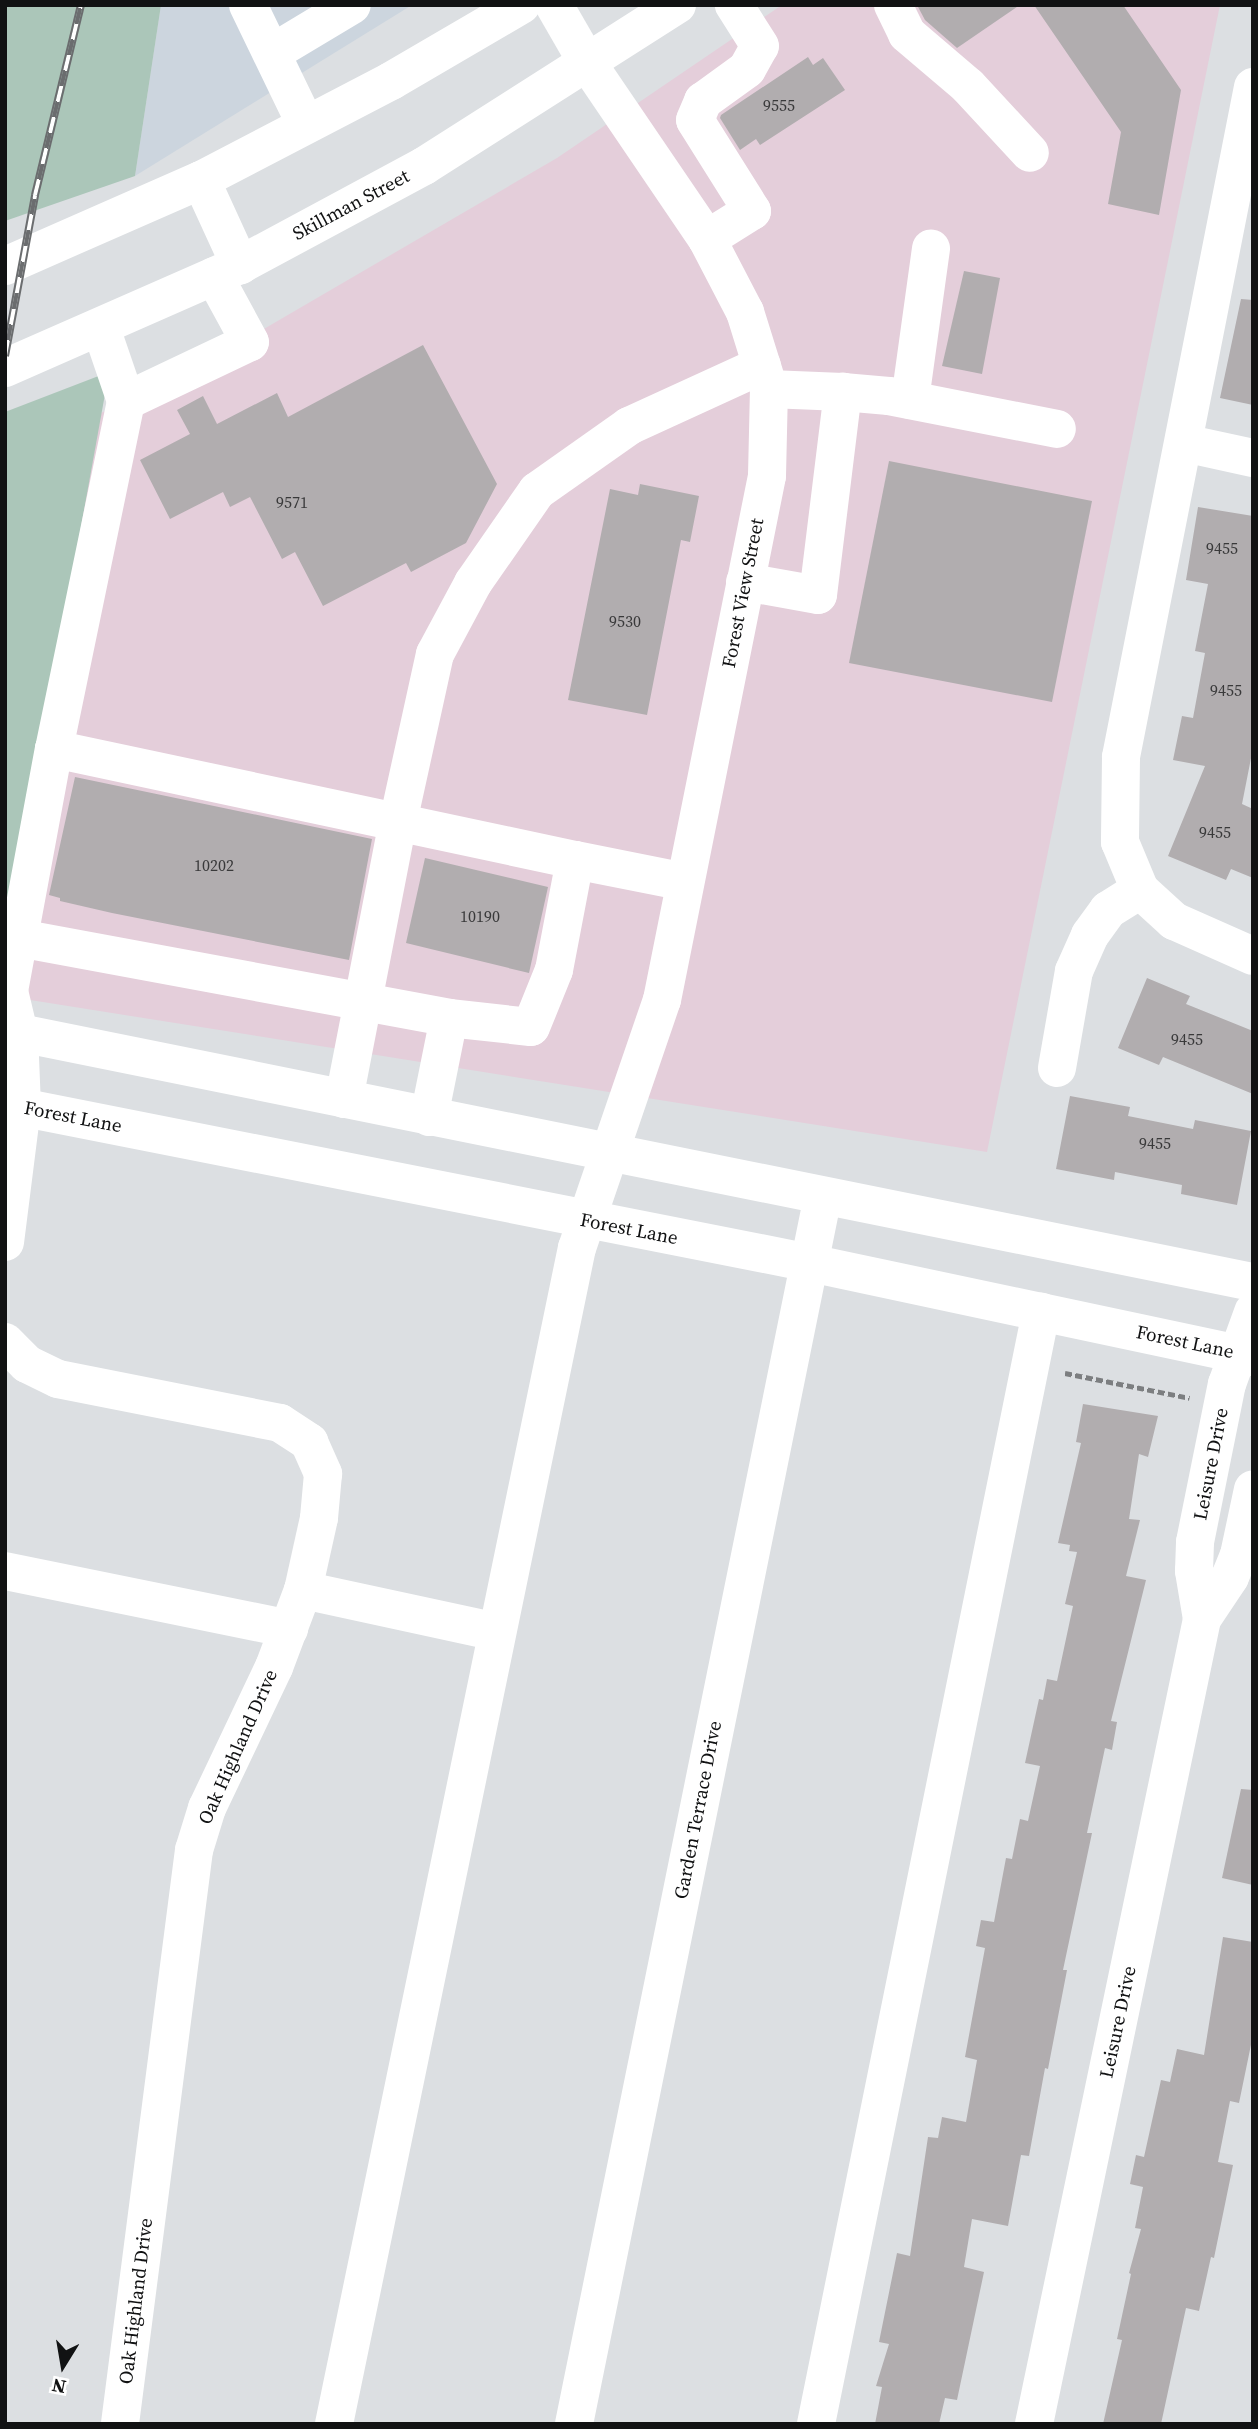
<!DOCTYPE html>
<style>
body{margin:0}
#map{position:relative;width:1258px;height:2429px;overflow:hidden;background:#dcdfe2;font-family:"Source Serif 4",serif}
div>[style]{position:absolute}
.built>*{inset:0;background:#ccd5de}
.industrial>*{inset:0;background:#e4ceda}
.green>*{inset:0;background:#abc6b9}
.building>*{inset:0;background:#b1adaf}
.path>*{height:4.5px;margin-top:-2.25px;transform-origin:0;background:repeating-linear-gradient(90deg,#7c7e80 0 7px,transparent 0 10.5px)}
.minor>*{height:38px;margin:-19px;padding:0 19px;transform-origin:19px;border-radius:19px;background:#fff}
.major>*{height:38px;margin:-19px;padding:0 19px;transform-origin:19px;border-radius:19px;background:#fff}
.rail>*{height:8px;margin-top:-4px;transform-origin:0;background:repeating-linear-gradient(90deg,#fff 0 16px,#6b6d6f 0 32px);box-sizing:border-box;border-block:2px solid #6b6d6f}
span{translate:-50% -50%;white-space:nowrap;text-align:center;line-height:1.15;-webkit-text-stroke:5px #fff;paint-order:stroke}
.number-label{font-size:16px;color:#39393a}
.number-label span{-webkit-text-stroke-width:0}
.street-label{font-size:19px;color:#111213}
.frame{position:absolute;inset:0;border:7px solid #111213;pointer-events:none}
.north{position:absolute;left:28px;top:2331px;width:70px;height:70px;-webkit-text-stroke:5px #fff;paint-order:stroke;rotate:191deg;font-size:19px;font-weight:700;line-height:28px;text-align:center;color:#111213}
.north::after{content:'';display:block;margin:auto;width:24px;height:32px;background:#111213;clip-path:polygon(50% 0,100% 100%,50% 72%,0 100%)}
</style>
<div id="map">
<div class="built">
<div style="clip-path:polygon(161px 5px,412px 5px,135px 176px)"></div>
</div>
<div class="industrial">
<div style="clip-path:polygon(782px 5px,1220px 5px,987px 1152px,5px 996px,5px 446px,149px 396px,557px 158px)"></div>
</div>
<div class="green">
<div style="clip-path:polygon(5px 5px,161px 5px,135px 176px,5px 221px)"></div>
<div style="clip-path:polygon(109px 372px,5px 947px,5px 412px)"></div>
</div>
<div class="building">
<div style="clip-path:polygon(917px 5px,1020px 5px,957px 48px,925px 20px)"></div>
<div style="clip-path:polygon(1034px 5px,1123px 5px,1181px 90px,1159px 215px,1108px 204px,1121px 132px)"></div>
<div style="clip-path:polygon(808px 57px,813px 65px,823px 58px,845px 90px,760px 145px,756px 139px,740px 150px,720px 118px,721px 115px)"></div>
<div style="clip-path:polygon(964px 271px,1000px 278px,982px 374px,942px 366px)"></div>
<div style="clip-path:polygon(1241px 299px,1253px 300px,1253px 405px,1220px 398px)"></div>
<div style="clip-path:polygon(423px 345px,497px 484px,466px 543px,411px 572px,406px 563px,323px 606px,295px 552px,282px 559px,250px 497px,230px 507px,223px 492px,170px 519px,140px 460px,190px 434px,177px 410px,203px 396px,217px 424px,277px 393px,288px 417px)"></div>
<div style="clip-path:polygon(889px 461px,1092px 501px,1052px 702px,849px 663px)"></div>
<div style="clip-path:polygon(640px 484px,699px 496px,690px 542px,681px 540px,647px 715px,568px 700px,610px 489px,638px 495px)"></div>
<div style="clip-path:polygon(1198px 507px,1253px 516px,1253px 748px,1242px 804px,1253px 809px,1253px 878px,1231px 869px,1226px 880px,1168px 856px,1205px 766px,1173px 760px,1182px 716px,1193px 718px,1205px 653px,1195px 651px,1208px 584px,1186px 580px)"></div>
<div style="clip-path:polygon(75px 777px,372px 839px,349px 960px,112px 913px,60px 901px,60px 898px,49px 895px)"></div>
<div style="clip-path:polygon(425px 858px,548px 887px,529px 973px,406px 943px)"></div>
<div style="clip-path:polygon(1147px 978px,1190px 996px,1186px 1004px,1253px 1031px,1253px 1094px,1163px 1057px,1159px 1065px,1118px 1048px)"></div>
<div style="clip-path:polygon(1070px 1096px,1130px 1107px,1128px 1116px,1193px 1129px,1195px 1120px,1251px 1131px,1237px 1205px,1181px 1194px,1182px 1185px,1115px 1172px,1114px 1180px,1056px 1169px)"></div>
<div style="clip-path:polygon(1083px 1404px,1158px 1416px,1148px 1457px,1139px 1454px,1129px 1519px,1140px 1520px,1126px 1576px,1146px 1580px,1111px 1721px,1117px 1722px,1112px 1750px,1105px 1748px,1087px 1833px,1092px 1833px,1063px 1970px,1067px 1970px,1048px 2069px,1045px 2068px,1029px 2156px,1021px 2155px,1008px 2226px,972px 2219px,964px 2267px,984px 2272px,957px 2400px,945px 2398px,939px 2424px,875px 2424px,882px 2387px,876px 2386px,889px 2344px,879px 2342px,897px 2253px,910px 2256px,928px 2137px,938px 2138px,942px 2117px,966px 2122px,977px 2060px,965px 2057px,985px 1948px,976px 1946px,981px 1920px,994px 1922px,1006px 1858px,1012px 1859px,1020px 1819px,1028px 1821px,1040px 1766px,1025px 1763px,1039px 1699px,1043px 1700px,1047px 1679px,1057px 1681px,1073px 1606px,1065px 1604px,1077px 1552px,1069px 1551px,1070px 1545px,1058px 1543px,1081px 1443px,1076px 1442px)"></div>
<div style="clip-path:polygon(1241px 1789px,1253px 1790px,1253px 1885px,1222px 1878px)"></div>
<div style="clip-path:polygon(1223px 1937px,1253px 1942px,1253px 2035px,1239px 2103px,1230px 2101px,1218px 2162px,1233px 2165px,1214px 2258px,1211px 2257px,1199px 2311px,1186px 2308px,1161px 2424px,1103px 2424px,1122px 2340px,1117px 2339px,1131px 2274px,1129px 2273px,1141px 2229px,1135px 2228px,1143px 2187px,1130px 2184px,1136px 2155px,1144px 2157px,1161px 2080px,1170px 2082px,1177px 2049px,1204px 2055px)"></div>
</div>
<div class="path">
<div style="left:1065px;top:1373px;width:127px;rotate:11.3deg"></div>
</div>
<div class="minor">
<div style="left:248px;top:5px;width:133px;rotate:64.2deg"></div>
<div style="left:893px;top:5px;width:32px;rotate:64deg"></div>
<div style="left:907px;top:34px;width:80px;rotate:40.4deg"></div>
<div style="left:968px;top:86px;width:91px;rotate:47.2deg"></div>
<div style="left:272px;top:53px;width:93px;rotate:-31deg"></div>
<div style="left:1253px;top:87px;width:683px;rotate:101.15deg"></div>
<div style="left:1121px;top:757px;width:85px;rotate:90.7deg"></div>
<div style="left:1120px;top:842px;width:52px;rotate:67.4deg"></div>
<div style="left:1140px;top:890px;width:46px;rotate:42.4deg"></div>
<div style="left:1174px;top:921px;width:86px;rotate:23.9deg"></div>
<div style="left:707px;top:239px;width:53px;rotate:-31.9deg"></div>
<div style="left:752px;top:211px;width:107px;rotate:-122.1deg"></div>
<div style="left:695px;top:120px;width:21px;rotate:-67deg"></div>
<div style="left:703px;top:101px;width:54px;rotate:-36deg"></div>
<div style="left:747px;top:69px;width:26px;rotate:-61deg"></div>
<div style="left:760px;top:46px;width:49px;rotate:-122.4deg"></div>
<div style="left:769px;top:389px;width:74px;rotate:2.3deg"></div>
<div style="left:910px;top:400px;width:153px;rotate:-82.1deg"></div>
<div style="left:126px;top:401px;width:137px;rotate:-25.4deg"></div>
<div style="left:250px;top:342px;width:75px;rotate:-118.6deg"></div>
<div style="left:1184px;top:443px;width:71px;rotate:12.3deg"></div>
<div style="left:745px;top:582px;width:74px;rotate:10.1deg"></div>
<div style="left:818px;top:595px;width:205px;rotate:-83deg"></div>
<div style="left:843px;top:392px;width:46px;rotate:5deg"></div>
<div style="left:889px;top:396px;width:171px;rotate:11.1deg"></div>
<div style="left:54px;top:749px;width:355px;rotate:-78.3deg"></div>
<div style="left:126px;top:401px;width:77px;rotate:-108.9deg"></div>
<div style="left:19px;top:938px;width:437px;rotate:10.5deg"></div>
<div style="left:1057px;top:1068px;width:98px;rotate:-80.1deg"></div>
<div style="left:1074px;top:971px;width:39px;rotate:-66deg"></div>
<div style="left:1090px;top:935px;width:31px;rotate:-54deg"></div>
<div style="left:1108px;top:910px;width:38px;rotate:-32deg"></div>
<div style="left:344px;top:1099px;width:282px;rotate:-79deg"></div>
<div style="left:398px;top:822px;width:172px;rotate:-77.6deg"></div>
<div style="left:435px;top:654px;width:81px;rotate:-61.8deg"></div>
<div style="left:473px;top:583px;width:112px;rotate:-55.2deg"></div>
<div style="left:537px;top:491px;width:113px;rotate:-35.2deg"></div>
<div style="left:629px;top:426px;width:146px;rotate:-24.6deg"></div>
<div style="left:429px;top:1117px;width:101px;rotate:-78.6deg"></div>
<div style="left:449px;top:1018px;width:82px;rotate:6.3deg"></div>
<div style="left:531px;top:1027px;width:61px;rotate:-68deg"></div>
<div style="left:554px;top:970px;width:112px;rotate:-79.2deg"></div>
<div style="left:575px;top:860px;width:112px;rotate:11.3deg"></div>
<div style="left:5px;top:1242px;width:136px;rotate:-82.8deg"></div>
<div style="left:22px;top:1107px;width:74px;rotate:-92.3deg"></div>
<div style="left:19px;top:1033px;width:43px;rotate:-103.4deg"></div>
<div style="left:9px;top:991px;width:246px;rotate:-79.5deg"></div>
<div style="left:54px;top:749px;width:533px;rotate:12.03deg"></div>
<div style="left:5px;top:1342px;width:31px;rotate:45deg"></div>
<div style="left:27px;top:1364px;width:34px;rotate:26deg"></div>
<div style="left:58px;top:1379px;width:226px;rotate:11.2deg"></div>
<div style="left:280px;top:1423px;width:35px;rotate:33deg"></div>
<div style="left:309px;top:1442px;width:35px;rotate:66deg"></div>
<div style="left:323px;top:1474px;width:44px;rotate:95.2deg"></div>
<div style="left:319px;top:1518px;width:74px;rotate:102.5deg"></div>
<div style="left:303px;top:1590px;width:82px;rotate:110.6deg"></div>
<div style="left:274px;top:1667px;width:156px;rotate:115.4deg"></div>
<div style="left:207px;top:1808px;width:44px;rotate:107.2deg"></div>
<div style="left:194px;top:1850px;width:579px;rotate:97.35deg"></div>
<div style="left:5px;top:1571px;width:290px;rotate:11.5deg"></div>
<div style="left:303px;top:1590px;width:198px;rotate:12.2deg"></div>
<div style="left:1202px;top:1619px;width:49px;rotate:-99.5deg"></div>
<div style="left:1194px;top:1571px;width:29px;rotate:-88deg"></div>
<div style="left:1195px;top:1542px;width:161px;rotate:-78.6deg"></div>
<div style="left:1227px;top:1384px;width:77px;rotate:-70.1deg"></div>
<div style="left:334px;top:2424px;width:1201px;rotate:-78.33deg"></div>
<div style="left:577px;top:1248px;width:262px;rotate:-71.1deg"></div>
<div style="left:662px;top:1000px;width:534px;rotate:-78.67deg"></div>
<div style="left:767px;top:476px;width:87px;rotate:-88.7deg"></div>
<div style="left:769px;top:389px;width:81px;rotate:-107.3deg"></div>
<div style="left:745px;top:312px;width:82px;rotate:-117.5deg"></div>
<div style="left:707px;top:239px;width:212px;rotate:-124.2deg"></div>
<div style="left:588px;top:64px;width:68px;rotate:-120deg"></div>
<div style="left:574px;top:2424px;width:1253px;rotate:-78.54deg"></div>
<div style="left:816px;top:2424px;width:1135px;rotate:-78.56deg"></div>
<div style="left:1034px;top:2424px;width:822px;rotate:-78.21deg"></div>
<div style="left:1202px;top:1619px;width:50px;rotate:-56.3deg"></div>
<div style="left:1230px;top:1577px;width:24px;rotate:-68deg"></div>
<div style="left:1239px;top:1555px;width:67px;rotate:-78deg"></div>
</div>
<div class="major">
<div style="left:201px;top:180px;width:94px;rotate:65.4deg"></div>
<div style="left:5px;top:266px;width:214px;rotate:-23.7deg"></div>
<div style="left:201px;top:180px;width:214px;rotate:-27.5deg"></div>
<div style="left:391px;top:81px;width:151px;rotate:-30.3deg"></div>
<div style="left:5px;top:368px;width:257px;rotate:-23.7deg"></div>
<div style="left:240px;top:265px;width:209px;rotate:-28.3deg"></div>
<div style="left:424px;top:166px;width:300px;rotate:-32.5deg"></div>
<div style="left:5px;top:1030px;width:1273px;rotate:11.42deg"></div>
<div style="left:5px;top:1104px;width:821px;rotate:11.17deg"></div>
<div style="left:810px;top:1263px;width:453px;rotate:12deg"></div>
</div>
<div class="rail">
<div style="left:5px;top:356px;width:164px;rotate:-79.4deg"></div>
<div style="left:35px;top:195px;width:195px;rotate:-76.4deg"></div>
</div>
<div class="number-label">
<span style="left:779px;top:105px">9555</span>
<span style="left:292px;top:502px">9571</span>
<span style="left:1222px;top:548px">9455</span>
<span style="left:625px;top:621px">9530</span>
<span style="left:1226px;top:690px">9455</span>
<span style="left:1215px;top:832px">9455</span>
<span style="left:214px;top:865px">10202</span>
<span style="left:480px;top:916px">10190</span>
<span style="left:1187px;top:1039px">9455</span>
<span style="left:1155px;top:1143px">9455</span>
</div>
<div class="street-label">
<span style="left:351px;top:205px;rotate:-28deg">Skillman Street</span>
<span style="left:743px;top:593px;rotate:-79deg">Forest View Street</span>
<span style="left:73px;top:1117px;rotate:11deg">Forest Lane</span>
<span style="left:629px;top:1229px;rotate:11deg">Forest Lane</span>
<span style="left:1185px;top:1342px;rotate:12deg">Forest Lane</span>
<span style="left:1211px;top:1464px;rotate:-79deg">Leisure Drive</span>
<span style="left:238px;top:1747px;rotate:-66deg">Oak Highland Drive</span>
<span style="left:698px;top:1810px;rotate:-79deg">Garden Terrace Drive</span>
<span style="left:1118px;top:2022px;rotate:-78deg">Leisure Drive</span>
<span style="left:136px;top:2301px;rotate:-83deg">Oak Highland Drive</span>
</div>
<div class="frame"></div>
<div class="north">N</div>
</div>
